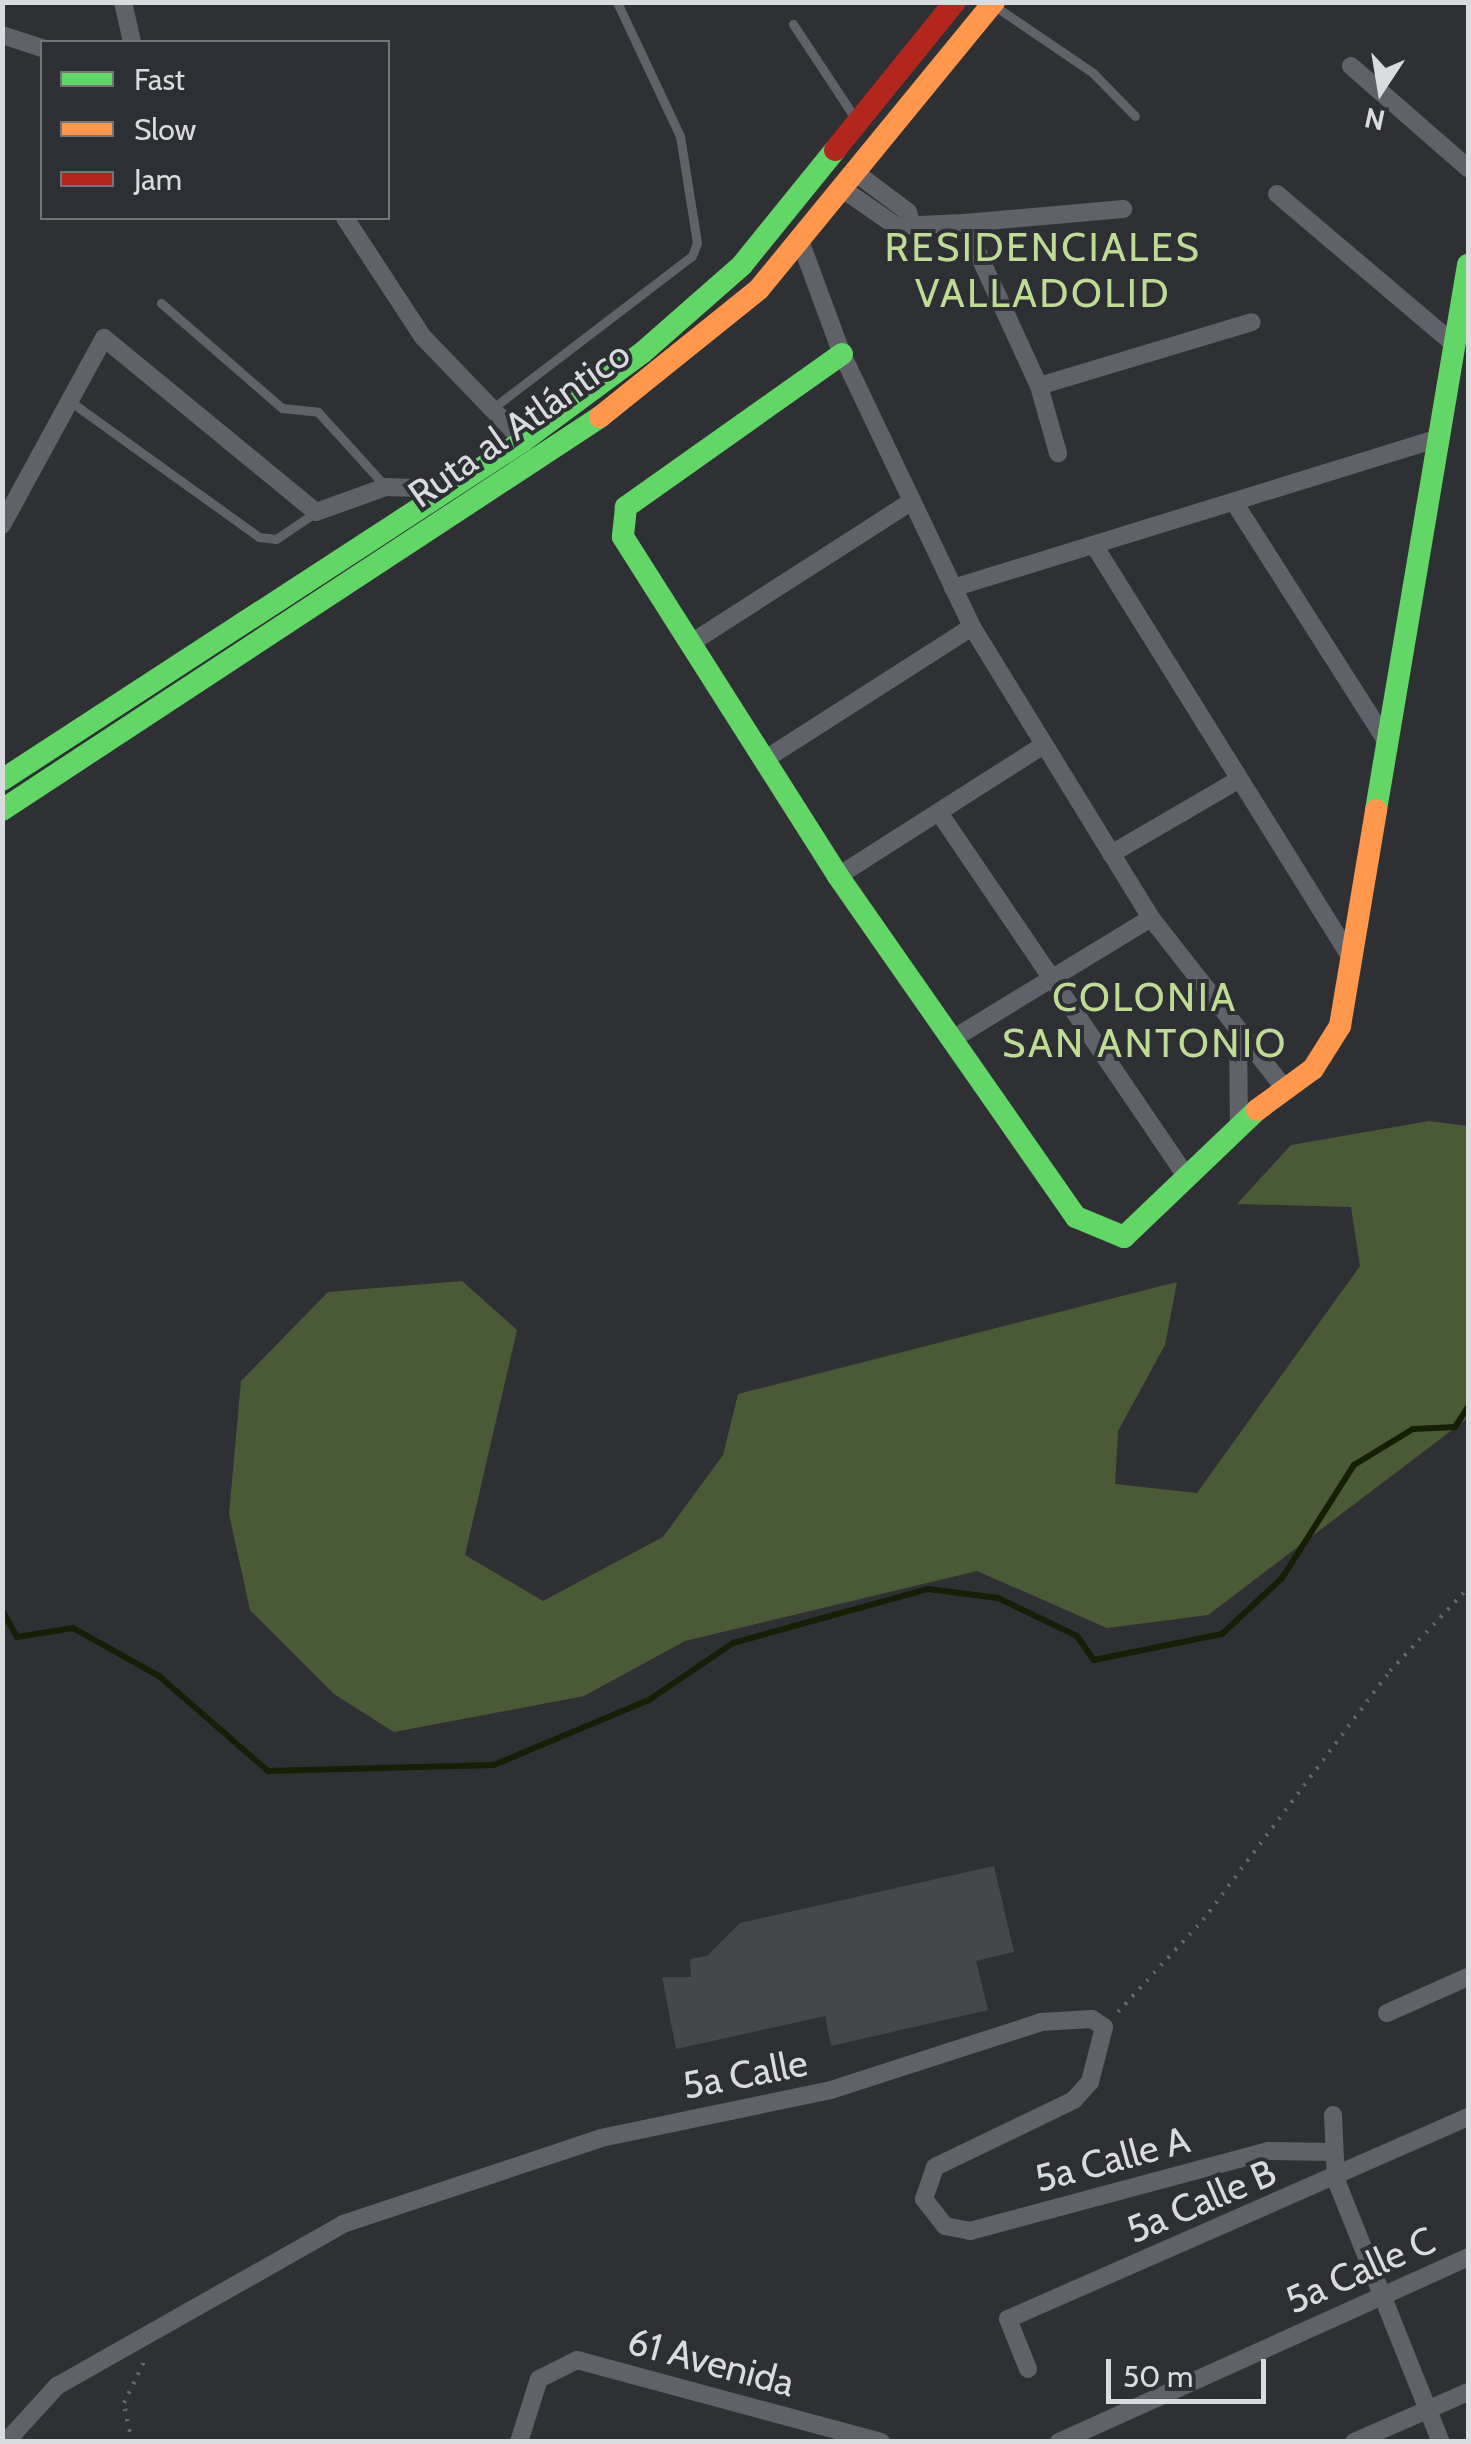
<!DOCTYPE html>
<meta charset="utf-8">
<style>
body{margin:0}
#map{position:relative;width:1471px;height:2444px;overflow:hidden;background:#2f3034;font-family:Cabin,sans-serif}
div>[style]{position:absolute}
.green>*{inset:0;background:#4b5a36}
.stream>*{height:6px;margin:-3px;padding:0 3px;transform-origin:3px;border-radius:3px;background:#151f05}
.building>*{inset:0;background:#46474a}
.path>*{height:4px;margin-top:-2px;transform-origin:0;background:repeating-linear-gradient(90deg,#65666b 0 2.5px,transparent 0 10.5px)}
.lane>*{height:9px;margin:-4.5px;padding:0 4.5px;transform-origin:4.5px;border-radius:4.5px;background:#606269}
.street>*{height:18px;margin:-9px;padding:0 9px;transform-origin:9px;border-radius:9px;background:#606269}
.fast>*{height:22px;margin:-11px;padding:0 11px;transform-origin:11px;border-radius:11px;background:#63d668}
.slow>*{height:22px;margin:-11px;padding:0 11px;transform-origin:11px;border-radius:11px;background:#ff974d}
.jam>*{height:22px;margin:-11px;padding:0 11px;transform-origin:11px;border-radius:11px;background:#b3261e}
span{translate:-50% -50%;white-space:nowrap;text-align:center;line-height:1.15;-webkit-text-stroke:8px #2e2f35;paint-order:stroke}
.street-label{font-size:38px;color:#dadbdf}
.neighbourhood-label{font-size:40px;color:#bedc94;letter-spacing:2.5px}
.frame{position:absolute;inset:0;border:5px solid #dadbdf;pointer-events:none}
.legend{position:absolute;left:40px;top:40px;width:350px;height:180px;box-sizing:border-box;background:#2e2f35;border:2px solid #737479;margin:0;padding:12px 18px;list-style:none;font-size:30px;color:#dadbdf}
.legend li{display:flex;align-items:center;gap:20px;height:50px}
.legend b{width:50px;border:2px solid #737479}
.north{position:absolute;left:1331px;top:40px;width:100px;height:100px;-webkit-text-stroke:8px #2e2f35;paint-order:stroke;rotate:192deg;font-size:28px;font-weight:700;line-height:40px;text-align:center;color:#dadbdf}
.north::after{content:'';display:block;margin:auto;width:35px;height:45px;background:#dadbdf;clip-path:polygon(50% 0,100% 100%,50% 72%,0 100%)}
.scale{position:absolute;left:1106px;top:2359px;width:160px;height:45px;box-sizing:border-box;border:5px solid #dadbdf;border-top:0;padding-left:12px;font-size:30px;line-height:35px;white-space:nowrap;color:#dadbdf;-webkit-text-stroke:8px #2e2f35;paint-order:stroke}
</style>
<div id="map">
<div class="green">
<div style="clip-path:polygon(1429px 1121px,1468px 1126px,1468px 1418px,1208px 1615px,1107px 1628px,977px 1571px,685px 1641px,584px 1696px,394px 1732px,334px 1694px,250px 1610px,229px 1514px,241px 1381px,328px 1292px,462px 1281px,517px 1330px,465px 1555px,543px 1601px,663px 1537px,723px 1455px,738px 1394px,1177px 1282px,1165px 1345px,1118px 1431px,1115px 1484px,1197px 1493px,1360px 1266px,1351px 1207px,1237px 1204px,1291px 1145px)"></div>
</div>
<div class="stream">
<div style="left:2px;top:1610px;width:31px;rotate:61deg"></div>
<div style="left:17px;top:1637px;width:57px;rotate:-9.1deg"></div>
<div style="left:73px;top:1628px;width:98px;rotate:29.2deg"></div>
<div style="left:159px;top:1676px;width:145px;rotate:41.1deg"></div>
<div style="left:268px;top:1771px;width:226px;rotate:-1.5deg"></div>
<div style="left:494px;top:1765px;width:168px;rotate:-22.8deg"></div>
<div style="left:649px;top:1700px;width:102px;rotate:-34.2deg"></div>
<div style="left:733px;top:1643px;width:202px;rotate:-15.5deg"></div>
<div style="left:928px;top:1589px;width:71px;rotate:7.3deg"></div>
<div style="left:998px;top:1598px;width:88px;rotate:25.7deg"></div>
<div style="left:1077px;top:1636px;width:29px;rotate:55deg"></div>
<div style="left:1094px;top:1660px;width:131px;rotate:-11.5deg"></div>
<div style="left:1222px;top:1634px;width:82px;rotate:-43deg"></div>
<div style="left:1282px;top:1578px;width:134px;rotate:-57.5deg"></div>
<div style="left:1354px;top:1465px;width:69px;rotate:-31.4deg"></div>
<div style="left:1413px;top:1429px;width:42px;rotate:-2.7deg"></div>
<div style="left:1455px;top:1427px;width:24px;rotate:-57deg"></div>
</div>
<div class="building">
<div style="clip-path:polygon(994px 1866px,1014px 1952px,976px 1961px,988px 2010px,831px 2046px,825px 2016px,676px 2049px,662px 1977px,691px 1977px,690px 1959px,707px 1956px,740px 1923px)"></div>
</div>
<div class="path">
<div style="left:1118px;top:2012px;width:125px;rotate:-47.3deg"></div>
<div style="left:1203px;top:1920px;width:311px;rotate:-53.1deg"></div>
<div style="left:1390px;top:1671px;width:114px;rotate:-46.8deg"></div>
<div style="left:132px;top:2442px;width:40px;rotate:-102deg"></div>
<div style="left:124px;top:2403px;width:48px;rotate:-64deg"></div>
</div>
<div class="lane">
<div style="left:999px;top:9px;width:114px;rotate:34.2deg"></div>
<div style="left:1093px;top:73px;width:60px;rotate:45.7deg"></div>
<div style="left:793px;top:24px;width:109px;rotate:56.6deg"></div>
<div style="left:161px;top:303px;width:160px;rotate:41deg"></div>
<div style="left:282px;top:408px;width:36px;rotate:6deg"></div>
<div style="left:318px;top:412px;width:101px;rotate:47.8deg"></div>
<div style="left:71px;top:402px;width:231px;rotate:35.7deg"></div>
<div style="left:259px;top:537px;width:17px;rotate:7deg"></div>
<div style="left:276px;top:539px;width:48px;rotate:-34deg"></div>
<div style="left:493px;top:408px;width:250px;rotate:-37.4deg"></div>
<div style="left:692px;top:256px;width:14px;rotate:-69deg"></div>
<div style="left:697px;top:243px;width:108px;rotate:-99deg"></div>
<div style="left:680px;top:136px;width:148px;rotate:-115.2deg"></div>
</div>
<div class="street">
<div style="left:123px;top:2px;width:41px;rotate:77.3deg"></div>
<div style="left:2px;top:35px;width:42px;rotate:18deg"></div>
<div style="left:1351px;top:66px;width:155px;rotate:41.1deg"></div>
<div style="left:860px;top:176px;width:60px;rotate:36.9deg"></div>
<div style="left:908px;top:212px;width:14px;rotate:73deg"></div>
<div style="left:847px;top:192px;width:60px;rotate:34.8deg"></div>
<div style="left:896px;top:226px;width:68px;rotate:-2.5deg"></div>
<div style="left:964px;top:223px;width:179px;rotate:65.3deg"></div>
<div style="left:1039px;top:386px;width:70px;rotate:74.2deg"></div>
<div style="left:1277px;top:194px;width:233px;rotate:40.3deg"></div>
<div style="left:345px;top:218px;width:142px;rotate:56.8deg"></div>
<div style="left:423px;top:337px;width:144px;rotate:46.1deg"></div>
<div style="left:964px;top:223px;width:160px;rotate:-5deg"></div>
<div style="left:802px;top:246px;width:115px;rotate:69.7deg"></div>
<div style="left:842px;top:354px;width:302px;rotate:64.5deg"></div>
<div style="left:972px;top:627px;width:342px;rotate:58.4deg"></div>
<div style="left:1151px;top:918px;width:212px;rotate:51.9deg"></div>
<div style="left:1039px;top:386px;width:222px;rotate:-16.7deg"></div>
<div style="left:1234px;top:502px;width:288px;rotate:57.5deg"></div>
<div style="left:2px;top:525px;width:213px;rotate:-61.4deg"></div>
<div style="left:104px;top:338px;width:274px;rotate:39.4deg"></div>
<div style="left:316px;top:512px;width:74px;rotate:-19.7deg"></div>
<div style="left:386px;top:487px;width:59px;rotate:1.9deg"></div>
<div style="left:1094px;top:545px;width:490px;rotate:58.1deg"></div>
<div style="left:953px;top:588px;width:505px;rotate:-17.14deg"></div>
<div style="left:691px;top:643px;width:263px;rotate:-32.7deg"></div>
<div style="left:764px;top:760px;width:247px;rotate:-32.6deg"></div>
<div style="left:940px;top:814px;width:440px;rotate:55.8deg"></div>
<div style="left:1111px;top:854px;width:147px;rotate:-30.2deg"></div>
<div style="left:838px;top:876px;width:244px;rotate:-32.5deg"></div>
<div style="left:1238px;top:1031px;width:96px;rotate:89.4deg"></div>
<div style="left:951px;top:1040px;width:234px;rotate:-31.4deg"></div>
<div style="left:1387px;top:2013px;width:89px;rotate:-24deg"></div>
<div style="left:1333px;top:2115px;width:65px;rotate:87.4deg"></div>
<div style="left:1336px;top:2180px;width:282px;rotate:68.2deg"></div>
<div style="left:1028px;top:2369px;width:54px;rotate:-111.8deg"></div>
<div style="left:1008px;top:2319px;width:502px;rotate:-23.71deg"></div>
<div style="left:6px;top:2442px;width:76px;rotate:-47.7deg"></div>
<div style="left:57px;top:2386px;width:329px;rotate:-29.5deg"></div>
<div style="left:343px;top:2224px;width:272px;rotate:-18.4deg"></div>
<div style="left:601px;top:2138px;width:235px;rotate:-11.8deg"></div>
<div style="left:831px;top:2090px;width:221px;rotate:-17.9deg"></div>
<div style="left:1041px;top:2022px;width:51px;rotate:-3.4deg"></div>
<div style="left:1092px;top:2019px;width:14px;rotate:34deg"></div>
<div style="left:1104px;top:2027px;width:57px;rotate:104.3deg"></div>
<div style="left:1090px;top:2082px;width:24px;rotate:132deg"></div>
<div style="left:1074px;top:2100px;width:154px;rotate:154.3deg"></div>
<div style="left:935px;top:2167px;width:34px;rotate:109deg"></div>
<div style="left:924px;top:2199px;width:34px;rotate:52deg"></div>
<div style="left:945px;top:2226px;width:25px;rotate:11deg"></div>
<div style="left:970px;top:2231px;width:309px;rotate:-15deg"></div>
<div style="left:1268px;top:2151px;width:65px;rotate:0.9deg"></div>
<div style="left:519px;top:2442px;width:66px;rotate:-72.4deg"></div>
<div style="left:539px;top:2379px;width:42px;rotate:-26.6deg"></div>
<div style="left:577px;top:2360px;width:315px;rotate:15.1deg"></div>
<div style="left:1059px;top:2442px;width:449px;rotate:-24.3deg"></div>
<div style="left:1354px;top:2442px;width:124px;rotate:-23.7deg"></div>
</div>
<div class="fast">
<div style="left:842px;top:354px;width:265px;rotate:144.7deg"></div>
<div style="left:626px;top:507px;width:30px;rotate:96deg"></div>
<div style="left:623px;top:537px;width:401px;rotate:57.6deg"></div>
<div style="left:838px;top:876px;width:416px;rotate:55.1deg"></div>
<div style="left:1076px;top:1217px;width:52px;rotate:22.6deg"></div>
<div style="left:1124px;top:1237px;width:184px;rotate:-43.7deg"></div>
<div style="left:2px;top:780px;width:622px;rotate:-33.05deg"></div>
<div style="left:523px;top:441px;width:148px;rotate:-36.5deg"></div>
<div style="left:642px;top:353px;width:133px;rotate:-41.3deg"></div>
<div style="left:742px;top:265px;width:148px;rotate:-51deg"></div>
<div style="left:2px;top:810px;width:716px;rotate:-33.31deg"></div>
<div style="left:1376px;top:810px;width:553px;rotate:-80.42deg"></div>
</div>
<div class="slow">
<div style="left:600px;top:417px;width:204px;rotate:-38.8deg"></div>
<div style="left:759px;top:289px;width:371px;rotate:-50.7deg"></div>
<div style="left:1257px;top:1110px;width:69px;rotate:-36.2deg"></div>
<div style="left:1313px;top:1069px;width:51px;rotate:-57.9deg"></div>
<div style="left:1340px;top:1026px;width:219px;rotate:-80.5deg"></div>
</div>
<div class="jam">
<div style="left:835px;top:150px;width:191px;rotate:-51deg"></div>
</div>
<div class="street-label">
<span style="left:519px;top:424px;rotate:-35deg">Ruta al Atlántico</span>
<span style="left:745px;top:2074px;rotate:-11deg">5a Calle</span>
<span style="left:1112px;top:2159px;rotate:-15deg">5a Calle A</span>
<span style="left:1201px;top:2201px;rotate:-23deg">5a Calle B</span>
<span style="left:1360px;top:2270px;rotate:-24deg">5a Calle C</span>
<span style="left:711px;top:2362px;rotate:15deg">61 Avenida</span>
</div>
<div class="neighbourhood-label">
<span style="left:1043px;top:270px">RESIDENCIALES<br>VALLADOLID</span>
<span style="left:1145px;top:1020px">COLONIA<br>SAN ANTONIO</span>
</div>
<div class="frame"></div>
<ul class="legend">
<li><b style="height:12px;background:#63d668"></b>Fast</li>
<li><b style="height:12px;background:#ff974d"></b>Slow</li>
<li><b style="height:12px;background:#b3261e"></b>Jam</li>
</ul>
<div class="north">N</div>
<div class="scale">50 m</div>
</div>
